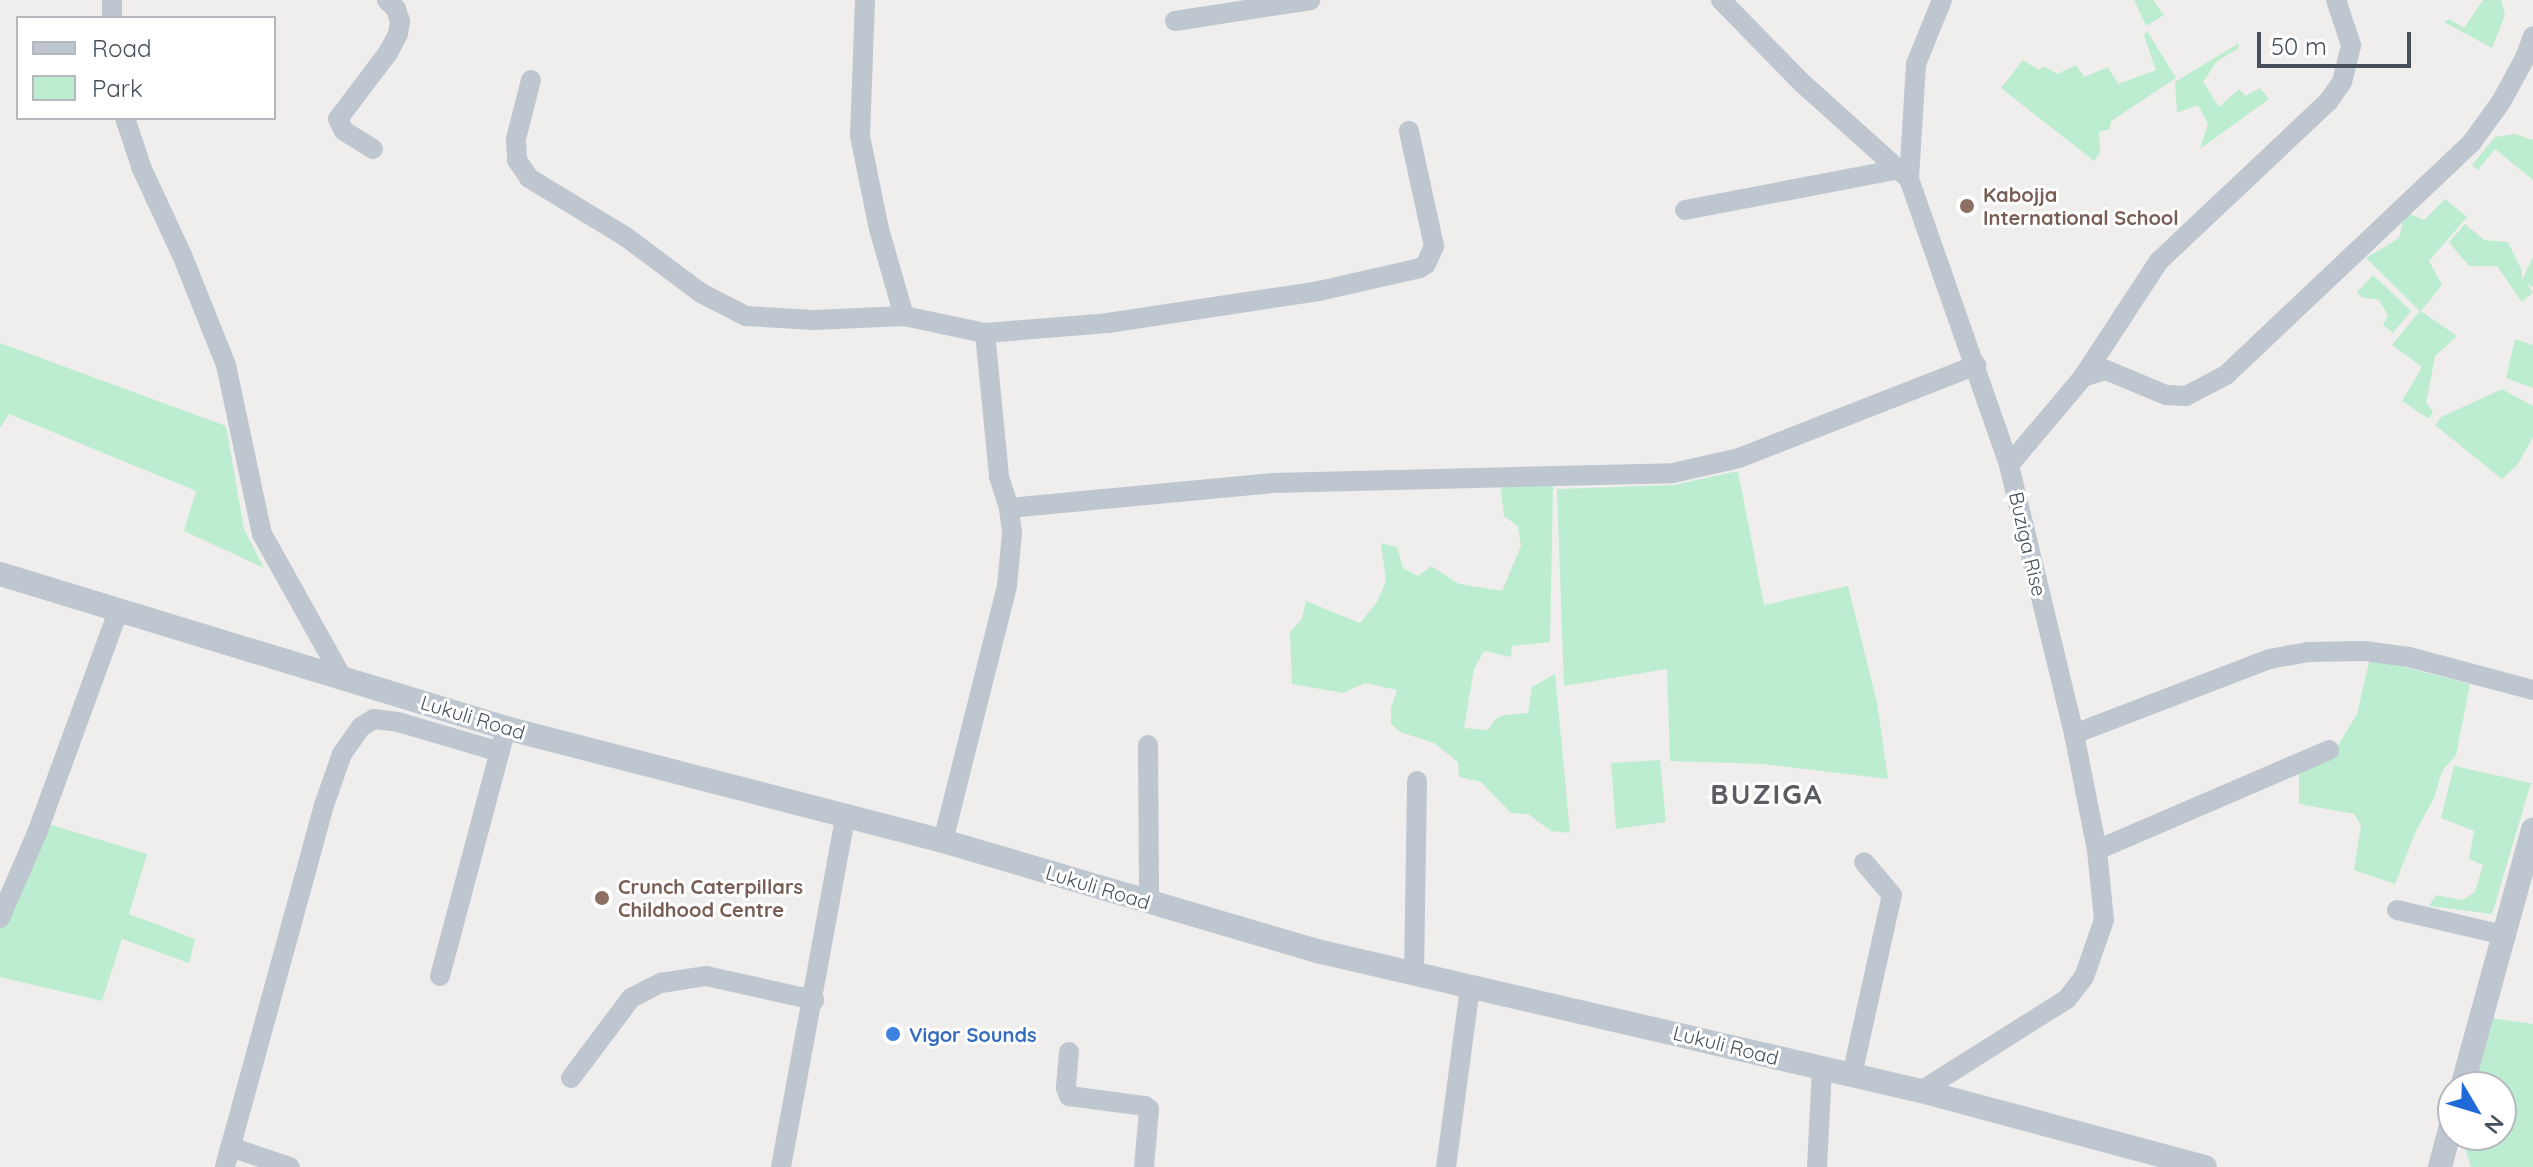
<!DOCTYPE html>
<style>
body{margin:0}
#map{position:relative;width:2533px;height:1167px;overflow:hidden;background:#f0eded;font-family:Quicksand,sans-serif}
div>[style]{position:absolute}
.green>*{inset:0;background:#bcedd1}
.minor>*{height:20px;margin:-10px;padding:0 10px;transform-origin:10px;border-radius:10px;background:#bec7cf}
.tertiary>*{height:24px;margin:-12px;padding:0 12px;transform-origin:12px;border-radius:12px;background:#bec7cf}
.dots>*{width:22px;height:22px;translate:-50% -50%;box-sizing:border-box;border:4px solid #fff;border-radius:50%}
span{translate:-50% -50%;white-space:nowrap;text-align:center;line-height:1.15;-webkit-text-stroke:6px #fff;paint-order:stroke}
.education-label{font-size:20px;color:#785e54;font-weight:700}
.left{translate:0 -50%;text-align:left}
.street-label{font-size:20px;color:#46505a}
.shop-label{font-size:20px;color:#366cbe;font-weight:700}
.district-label{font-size:28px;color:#5a5d62;font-weight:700;letter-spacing:2px}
.legend{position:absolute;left:16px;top:16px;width:260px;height:104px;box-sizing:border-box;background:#fff;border:2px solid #b5b9bd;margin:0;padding:10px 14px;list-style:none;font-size:24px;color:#46505a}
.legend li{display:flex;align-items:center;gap:16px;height:40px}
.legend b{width:40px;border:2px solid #b5b9bd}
.north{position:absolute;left:2437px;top:1071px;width:80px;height:80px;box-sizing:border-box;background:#fff;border:2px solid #b5b9bd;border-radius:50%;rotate:128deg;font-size:22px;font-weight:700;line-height:32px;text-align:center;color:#46505a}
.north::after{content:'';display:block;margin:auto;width:28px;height:36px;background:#1f69d8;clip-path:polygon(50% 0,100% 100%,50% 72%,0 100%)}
.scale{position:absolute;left:2257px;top:32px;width:154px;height:36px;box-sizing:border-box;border:4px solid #46505a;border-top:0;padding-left:10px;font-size:24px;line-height:28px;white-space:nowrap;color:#46505a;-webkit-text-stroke:6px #fff;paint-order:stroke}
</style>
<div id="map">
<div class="green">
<div style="clip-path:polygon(2134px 0,2153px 0,2164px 15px,2146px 26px)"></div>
<div style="clip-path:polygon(2483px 0,2501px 0,2505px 15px,2492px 48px,2444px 22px,2449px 19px,2464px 28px)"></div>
<div style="clip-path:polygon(2147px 31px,2176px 78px,2111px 121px,2110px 129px,2099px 132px,2100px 152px,2094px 161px,2001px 88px,2023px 60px,2039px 70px,2044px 66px,2057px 74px,2076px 65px,2084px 77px,2108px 67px,2118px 84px,2156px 70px,2144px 36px)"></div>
<div style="clip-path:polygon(2239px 43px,2238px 49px,2217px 61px,2203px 82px,2219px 107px,2239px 89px,2245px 96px,2260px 88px,2269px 99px,2200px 149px,2208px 124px,2198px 105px,2177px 113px,2175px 82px)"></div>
<div style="clip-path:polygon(2515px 134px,2533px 140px,2533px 180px,2495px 149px,2478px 170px,2472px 165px,2495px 137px)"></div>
<div style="clip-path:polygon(2445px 199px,2467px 217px,2429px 261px,2442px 285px,2421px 311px,2457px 336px,2435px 356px,2426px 403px,2433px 412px,2429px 419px,2402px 401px,2422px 367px,2392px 345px,2420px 311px,2366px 258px,2399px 238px,2405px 212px,2424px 220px)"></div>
<div style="clip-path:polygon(2465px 224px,2484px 240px,2508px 242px,2522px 271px,2522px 280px,2533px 257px,2533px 287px,2526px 283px,2533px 292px,2522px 302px,2497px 266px,2469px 266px,2449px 242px)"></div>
<div style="clip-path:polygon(2373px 275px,2411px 311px,2393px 333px,2383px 325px,2388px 315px,2379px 300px,2361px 297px,2357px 292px)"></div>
<div style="clip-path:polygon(2515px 339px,2533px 345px,2533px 388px,2506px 378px)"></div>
<div style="clip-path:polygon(0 343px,226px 426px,244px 529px,264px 568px,184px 531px,196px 491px,9px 414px,0 428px)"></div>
<div style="clip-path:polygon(2502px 389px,2533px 406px,2533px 437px,2518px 464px,2502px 479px,2435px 425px,2441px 417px)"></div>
<div style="clip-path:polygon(1738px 471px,1764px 605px,1848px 586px,1877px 703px,1888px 779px,1764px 764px,1670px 761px,1667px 669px,1564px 686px,1557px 489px,1674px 485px)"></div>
<div style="clip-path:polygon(1500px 484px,1553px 485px,1550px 642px,1512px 646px,1511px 657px,1484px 651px,1474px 669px,1464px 728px,1488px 730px,1495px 719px,1504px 715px,1528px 713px,1532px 687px,1555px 674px,1570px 833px,1551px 831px,1528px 814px,1511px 813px,1481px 782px,1459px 777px,1458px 762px,1434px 743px,1400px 732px,1391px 724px,1391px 708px,1397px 690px,1365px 683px,1343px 693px,1292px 684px,1290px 632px,1302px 619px,1306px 601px,1360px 623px,1377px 602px,1386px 581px,1381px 543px,1397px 547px,1403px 568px,1418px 576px,1431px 566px,1459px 584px,1502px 591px,1521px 546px,1518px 526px,1504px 516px)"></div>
<div style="clip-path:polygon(2370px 658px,2470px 684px,2456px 755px,2442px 771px,2434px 798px,2416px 831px,2395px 884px,2354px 870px,2361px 825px,2354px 814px,2299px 804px,2299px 770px,2330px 759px,2357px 714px)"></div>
<div style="clip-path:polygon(1660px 760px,1666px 822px,1616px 829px,1611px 763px)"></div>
<div style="clip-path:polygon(2454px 766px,2531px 783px,2492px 914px,2429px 906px,2436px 895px,2462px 900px,2475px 892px,2483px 865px,2469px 859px,2474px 831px,2441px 818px)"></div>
<div style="clip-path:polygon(45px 823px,147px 854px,129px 914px,195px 939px,189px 963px,122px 939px,102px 1001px,0 977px,0 923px)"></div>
<div style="clip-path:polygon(2491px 1018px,2533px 1024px,2533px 1167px,2471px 1167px,2462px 1140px,2463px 1135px,2501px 1135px,2501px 1087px,2475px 1087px)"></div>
</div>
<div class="minor">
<div style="left:865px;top:0;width:136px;rotate:92.1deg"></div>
<div style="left:860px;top:136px;width:95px;rotate:78.5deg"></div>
<div style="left:879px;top:229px;width:91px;rotate:74deg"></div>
<div style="left:904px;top:316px;width:83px;rotate:11.9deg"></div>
<div style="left:985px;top:333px;width:145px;rotate:84.4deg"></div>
<div style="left:999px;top:477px;width:33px;rotate:72deg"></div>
<div style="left:1721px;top:0;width:115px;rotate:45.7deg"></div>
<div style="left:1801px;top:82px;width:145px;rotate:41.9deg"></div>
<div style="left:1909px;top:179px;width:303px;rotate:70.7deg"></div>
<div style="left:2009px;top:465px;width:277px;rotate:76.4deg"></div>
<div style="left:2074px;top:734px;width:118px;rotate:78.8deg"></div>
<div style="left:2097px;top:850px;width:70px;rotate:84.3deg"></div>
<div style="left:2104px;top:920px;width:60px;rotate:109.3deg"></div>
<div style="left:2084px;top:977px;width:28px;rotate:128deg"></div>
<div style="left:2067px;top:999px;width:173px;rotate:147.8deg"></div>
<div style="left:112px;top:18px;width:18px;rotate:-90deg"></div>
<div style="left:1175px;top:21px;width:137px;rotate:-8.8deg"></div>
<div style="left:531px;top:80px;width:61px;rotate:104.3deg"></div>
<div style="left:516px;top:139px;width:21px;rotate:87deg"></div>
<div style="left:517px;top:160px;width:22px;rotate:56deg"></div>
<div style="left:529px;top:178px;width:114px;rotate:31.3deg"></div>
<div style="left:626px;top:237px;width:94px;rotate:36.7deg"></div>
<div style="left:701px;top:293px;width:51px;rotate:27.1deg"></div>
<div style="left:746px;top:316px;width:68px;rotate:3.4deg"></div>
<div style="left:814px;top:320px;width:90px;rotate:-2.5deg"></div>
<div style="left:125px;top:118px;width:54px;rotate:71.6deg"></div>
<div style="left:142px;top:169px;width:95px;rotate:65.1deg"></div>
<div style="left:182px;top:255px;width:118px;rotate:68.2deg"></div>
<div style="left:226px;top:365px;width:173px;rotate:78deg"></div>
<div style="left:262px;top:534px;width:164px;rotate:60.8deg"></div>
<div style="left:373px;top:149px;width:34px;rotate:-148deg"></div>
<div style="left:344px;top:131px;width:13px;rotate:-117deg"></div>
<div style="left:338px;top:119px;width:83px;rotate:-52.9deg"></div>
<div style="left:388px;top:53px;width:21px;rotate:-62deg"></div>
<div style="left:398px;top:34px;width:13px;rotate:-81deg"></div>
<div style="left:400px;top:21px;width:13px;rotate:-108deg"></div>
<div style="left:396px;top:9px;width:13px;rotate:-135deg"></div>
<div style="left:1909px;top:179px;width:115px;rotate:-86.5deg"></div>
<div style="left:1916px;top:64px;width:69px;rotate:-67.9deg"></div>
<div style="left:1685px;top:210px;width:214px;rotate:-10.8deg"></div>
<div style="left:985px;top:333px;width:123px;rotate:-4.6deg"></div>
<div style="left:1108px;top:323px;width:213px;rotate:-8.6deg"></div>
<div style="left:1319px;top:291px;width:104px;rotate:-12.8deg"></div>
<div style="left:1420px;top:268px;width:7px;rotate:-34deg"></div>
<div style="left:1426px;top:264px;width:20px;rotate:-66deg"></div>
<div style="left:1434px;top:246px;width:118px;rotate:-102.3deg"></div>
<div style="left:2083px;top:377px;width:139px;rotate:-56.8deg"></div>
<div style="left:2159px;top:261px;width:232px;rotate:-43.3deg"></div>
<div style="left:2328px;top:102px;width:24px;rotate:-55deg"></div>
<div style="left:2342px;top:82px;width:38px;rotate:-76deg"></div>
<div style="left:2351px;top:45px;width:47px;rotate:-108.4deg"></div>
<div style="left:2009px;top:465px;width:115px;rotate:-49.9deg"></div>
<div style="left:2083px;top:377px;width:24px;rotate:-17deg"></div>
<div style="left:2106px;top:370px;width:65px;rotate:22.6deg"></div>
<div style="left:2166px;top:395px;width:20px;rotate:3deg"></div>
<div style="left:2186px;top:396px;width:45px;rotate:-27.7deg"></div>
<div style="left:2226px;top:375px;width:339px;rotate:-43.4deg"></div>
<div style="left:2472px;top:142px;width:49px;rotate:-54.1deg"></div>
<div style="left:2501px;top:102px;width:50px;rotate:-61.4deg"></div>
<div style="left:2525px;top:58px;width:23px;rotate:-70deg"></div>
<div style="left:2074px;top:734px;width:209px;rotate:-21deg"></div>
<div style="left:2269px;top:659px;width:39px;rotate:-10deg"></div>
<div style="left:2307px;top:652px;width:58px;rotate:-1deg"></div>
<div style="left:2365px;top:651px;width:44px;rotate:7.8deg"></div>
<div style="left:2409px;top:657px;width:128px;rotate:14.9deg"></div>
<div style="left:1148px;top:745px;width:157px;rotate:89.6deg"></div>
<div style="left:943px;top:841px;width:263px;rotate:-75.9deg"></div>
<div style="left:1007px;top:586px;width:53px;rotate:-84.6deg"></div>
<div style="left:1012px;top:533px;width:25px;rotate:-97deg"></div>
<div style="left:1009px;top:508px;width:265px;rotate:-5.4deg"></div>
<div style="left:1273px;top:483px;width:400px;rotate:-1.4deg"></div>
<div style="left:1673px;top:473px;width:68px;rotate:-12.8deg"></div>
<div style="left:1739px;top:458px;width:255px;rotate:-21.4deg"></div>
<div style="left:2097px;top:850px;width:253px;rotate:-23.3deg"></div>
<div style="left:2397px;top:910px;width:110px;rotate:13.2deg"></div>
<div style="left:0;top:918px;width:93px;rotate:-66.5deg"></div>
<div style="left:37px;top:833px;width:239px;rotate:-69.9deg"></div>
<div style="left:1414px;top:974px;width:193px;rotate:-89.1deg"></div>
<div style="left:440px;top:976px;width:245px;rotate:-75.1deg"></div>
<div style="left:1069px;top:1052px;width:36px;rotate:95deg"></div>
<div style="left:1066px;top:1088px;width:9px;rotate:69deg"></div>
<div style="left:1069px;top:1096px;width:77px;rotate:7.5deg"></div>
<div style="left:1145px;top:1106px;width:5px;rotate:37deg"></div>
<div style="left:1149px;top:1109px;width:58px;rotate:94.9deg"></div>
<div style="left:1852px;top:1075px;width:184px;rotate:-77.5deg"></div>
<div style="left:1892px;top:895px;width:43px;rotate:-130.3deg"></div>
<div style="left:571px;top:1078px;width:100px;rotate:-53.1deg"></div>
<div style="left:631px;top:998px;width:34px;rotate:-27deg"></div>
<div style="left:661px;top:983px;width:46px;rotate:-8.8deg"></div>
<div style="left:706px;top:976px;width:111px;rotate:12.5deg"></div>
<div style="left:230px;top:1147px;width:63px;rotate:18.4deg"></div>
<div style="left:225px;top:1167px;width:375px;rotate:-74.7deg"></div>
<div style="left:324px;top:805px;width:54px;rotate:-70.6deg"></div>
<div style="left:342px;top:754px;width:33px;rotate:-55deg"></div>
<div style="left:361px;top:727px;width:15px;rotate:-32deg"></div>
<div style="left:374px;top:719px;width:24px;rotate:7deg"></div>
<div style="left:398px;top:722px;width:106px;rotate:16.4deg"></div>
<div style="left:781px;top:1167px;width:359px;rotate:-79.6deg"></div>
<div style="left:1446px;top:1167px;width:181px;rotate:-82.4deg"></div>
<div style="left:1817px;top:1167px;width:98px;rotate:-87.1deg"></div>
</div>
<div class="tertiary">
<div style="left:0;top:574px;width:529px;rotate:16.93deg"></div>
<div style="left:506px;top:728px;width:451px;rotate:14.5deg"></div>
<div style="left:943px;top:841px;width:390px;rotate:16.4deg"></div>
<div style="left:1317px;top:951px;width:620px;rotate:13.05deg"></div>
<div style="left:1921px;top:1091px;width:294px;rotate:15deg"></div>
<div style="left:2462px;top:1087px;width:267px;rotate:-74.6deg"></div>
<div style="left:2440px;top:1167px;width:51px;rotate:-75.1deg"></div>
</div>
<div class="dots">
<div style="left:1967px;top:206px;background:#8d6e63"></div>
<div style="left:602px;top:898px;background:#8d6e63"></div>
<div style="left:893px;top:1034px;background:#3f7fe0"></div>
</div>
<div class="education-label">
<span class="left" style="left:1983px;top:206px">Kabojja<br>International School</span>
<span class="left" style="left:618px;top:898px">Crunch Caterpillars<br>Childhood Centre</span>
</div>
<div class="street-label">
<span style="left:2028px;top:544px;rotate:77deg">Buziga Rise</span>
<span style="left:473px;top:717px;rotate:17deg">Lukuli Road</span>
<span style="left:1098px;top:887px;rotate:17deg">Lukuli Road</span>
<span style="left:1726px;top:1045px;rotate:14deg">Lukuli Road</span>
</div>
<div class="shop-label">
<span class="left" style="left:909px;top:1034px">Vigor Sounds</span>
</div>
<div class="district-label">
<span style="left:1767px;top:794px">BUZIGA</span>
</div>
<ul class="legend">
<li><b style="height:10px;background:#bec7cf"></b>Road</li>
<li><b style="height:22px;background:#bcedd1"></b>Park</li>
</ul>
<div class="north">N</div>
<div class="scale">50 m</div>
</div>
